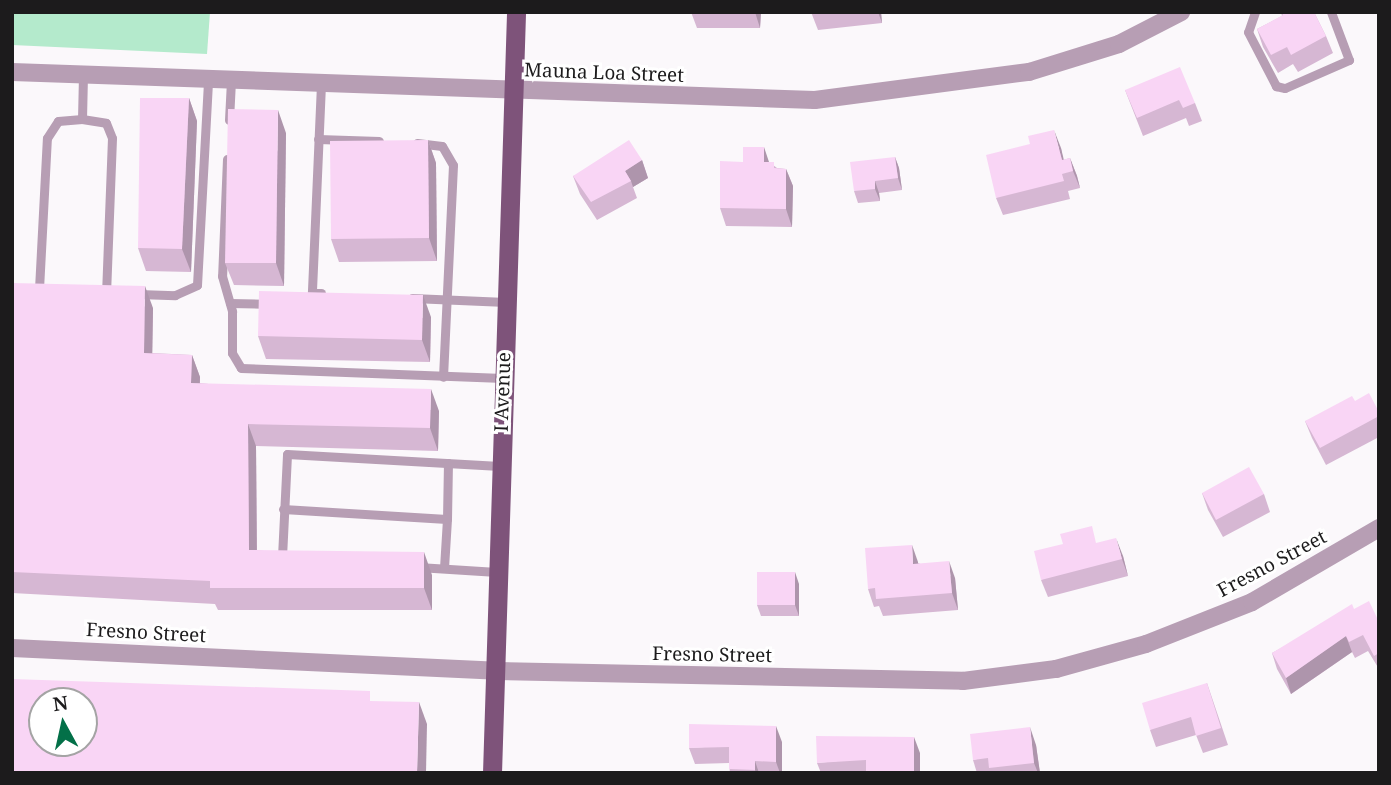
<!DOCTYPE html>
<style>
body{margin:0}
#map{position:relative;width:1391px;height:785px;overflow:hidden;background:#fbf8fb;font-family:"Noto Serif",serif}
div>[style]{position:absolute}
.green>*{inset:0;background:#b4eacc}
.service>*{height:9px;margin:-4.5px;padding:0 4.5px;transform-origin:4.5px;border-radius:4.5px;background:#b79eb4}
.minor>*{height:18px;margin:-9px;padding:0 9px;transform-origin:9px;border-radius:9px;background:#b79eb4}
.primary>*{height:19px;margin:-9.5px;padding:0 9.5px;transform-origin:9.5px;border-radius:9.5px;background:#7e537a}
.wall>*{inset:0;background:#d6b7d3}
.shaded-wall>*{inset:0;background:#ae95ac}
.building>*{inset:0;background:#f9d5f5}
span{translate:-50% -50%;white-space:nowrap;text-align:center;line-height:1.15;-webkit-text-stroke:6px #fff;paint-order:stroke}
.street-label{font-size:19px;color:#1c1b1c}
.frame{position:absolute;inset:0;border:14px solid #1c1b1c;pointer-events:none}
.north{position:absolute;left:28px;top:687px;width:70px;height:70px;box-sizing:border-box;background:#fff;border:2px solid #a4a4a4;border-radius:50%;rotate:352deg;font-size:19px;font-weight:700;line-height:28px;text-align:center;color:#1c1b1c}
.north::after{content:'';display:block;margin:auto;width:24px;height:32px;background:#037048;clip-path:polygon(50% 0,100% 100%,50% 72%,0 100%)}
</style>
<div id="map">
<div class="green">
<div style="clip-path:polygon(12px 12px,210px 12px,207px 54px,12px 45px)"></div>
</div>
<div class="service">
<div style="left:1255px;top:12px;width:21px;rotate:109deg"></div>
<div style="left:1248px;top:32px;width:61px;rotate:62.6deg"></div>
<div style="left:1276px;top:86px;width:9px;rotate:13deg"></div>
<div style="left:1285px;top:88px;width:70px;rotate:-23.6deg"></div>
<div style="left:1349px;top:60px;width:51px;rotate:-110.6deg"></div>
<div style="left:321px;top:84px;width:209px;rotate:92.5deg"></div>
<div style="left:312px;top:293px;width:9px"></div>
<div style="left:82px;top:119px;width:24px;rotate:9deg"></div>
<div style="left:106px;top:123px;width:16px;rotate:68deg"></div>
<div style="left:112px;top:138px;width:154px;rotate:92.2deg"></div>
<div style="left:229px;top:120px;width:40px;rotate:-87.1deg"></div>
<div style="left:318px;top:139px;width:61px;rotate:1.9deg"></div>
<div style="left:417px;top:143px;width:25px;rotate:7deg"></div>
<div style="left:442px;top:146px;width:22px;rotate:60deg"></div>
<div style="left:453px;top:165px;width:212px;rotate:92.7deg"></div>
<div style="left:227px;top:159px;width:117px;rotate:92.4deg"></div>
<div style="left:222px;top:276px;width:37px;rotate:74deg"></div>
<div style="left:232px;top:312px;width:41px;rotate:90deg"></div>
<div style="left:232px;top:353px;width:17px;rotate:59deg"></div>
<div style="left:241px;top:368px;width:262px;rotate:2.2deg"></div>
<div style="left:39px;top:289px;width:151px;rotate:-87deg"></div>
<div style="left:47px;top:138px;width:20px;rotate:-57deg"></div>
<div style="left:58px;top:121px;width:24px;rotate:-5deg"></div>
<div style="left:82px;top:119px;width:44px;rotate:-88.7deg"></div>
<div style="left:138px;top:294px;width:37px;rotate:2deg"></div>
<div style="left:175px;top:295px;width:24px;rotate:-24deg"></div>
<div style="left:197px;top:285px;width:206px;rotate:-86.9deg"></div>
<div style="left:412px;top:298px;width:94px;rotate:2.4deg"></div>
<div style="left:230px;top:303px;width:40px;rotate:1.4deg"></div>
<div style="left:283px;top:509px;width:164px;rotate:3.5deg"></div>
<div style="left:447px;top:519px;width:56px;rotate:-89deg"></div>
<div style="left:282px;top:557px;width:103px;rotate:-87.2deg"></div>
<div style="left:287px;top:454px;width:213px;rotate:3.2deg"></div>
<div style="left:418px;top:567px;width:79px;rotate:3.6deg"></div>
<div style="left:444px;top:568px;width:49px;rotate:-86.5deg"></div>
</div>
<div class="minor">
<div style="left:12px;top:72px;width:803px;rotate:2deg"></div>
<div style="left:815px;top:100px;width:216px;rotate:-7.5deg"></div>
<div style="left:1029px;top:72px;width:94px;rotate:-17.3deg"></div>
<div style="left:1119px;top:44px;width:70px;rotate:-27.3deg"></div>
<div style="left:12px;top:648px;width:485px;rotate:2.7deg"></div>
<div style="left:496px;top:671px;width:467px;rotate:1.2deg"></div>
<div style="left:963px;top:681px;width:94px;rotate:-7.4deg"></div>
<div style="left:1056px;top:669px;width:93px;rotate:-15.5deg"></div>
<div style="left:1146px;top:644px;width:114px;rotate:-21.6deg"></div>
<div style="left:1252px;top:602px;width:147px;rotate:-30.2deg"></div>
</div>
<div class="primary">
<div style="left:492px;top:773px;width:761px;rotate:-88.19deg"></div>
</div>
<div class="wall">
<div style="clip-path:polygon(691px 12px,761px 12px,760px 28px,697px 28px)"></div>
<div style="clip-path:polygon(811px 12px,881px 12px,882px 23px,818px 30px)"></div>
<div style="clip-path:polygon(1281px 12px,1314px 12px,1326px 36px,1333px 53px,1298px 72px,1293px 64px,1278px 73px,1263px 47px,1257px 29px,1282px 16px)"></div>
<div style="clip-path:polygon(1125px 90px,1195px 103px,1202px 121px,1189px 126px,1186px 118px,1143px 136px)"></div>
<div style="clip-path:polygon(189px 98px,197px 121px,191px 272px,146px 271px,138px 248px)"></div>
<div style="clip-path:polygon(286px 133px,284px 286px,234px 285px,225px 263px)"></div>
<div style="clip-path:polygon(428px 140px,436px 163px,437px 261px,339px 262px,331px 239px)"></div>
<div style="clip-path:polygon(1061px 148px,1063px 160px,1070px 158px,1077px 176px,1080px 188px,1068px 191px,1070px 199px,1003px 215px,996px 198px)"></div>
<div style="clip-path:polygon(895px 157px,899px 168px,902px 190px,879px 193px,880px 201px,858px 203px,854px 191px)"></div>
<div style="clip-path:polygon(642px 160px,648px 178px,633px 187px,637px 198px,597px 220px,580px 194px,573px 176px)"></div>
<div style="clip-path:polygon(743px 162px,769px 162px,777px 168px,786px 169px,793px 186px,792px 227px,726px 226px,720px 208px)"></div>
<div style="clip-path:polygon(12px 283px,153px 308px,152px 353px,192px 355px,200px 377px,200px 383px,439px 411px,438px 451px,256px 446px,257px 550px,432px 575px,432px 610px,218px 610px,215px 604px,12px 593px)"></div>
<div style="clip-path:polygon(431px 317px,430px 362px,266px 359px,258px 336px)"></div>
<div style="clip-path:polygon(1379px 412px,1379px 437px,1326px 465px,1312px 438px,1305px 421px)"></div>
<div style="clip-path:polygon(1202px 493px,1264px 494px,1270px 512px,1223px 537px,1208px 510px)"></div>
<div style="clip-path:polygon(1098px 543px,1123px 556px,1128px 576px,1048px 597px,1041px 580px)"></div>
<div style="clip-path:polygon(918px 563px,955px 578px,958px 610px,883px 616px,879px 606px,874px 607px,868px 589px)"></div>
<div style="clip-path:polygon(799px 584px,799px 616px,761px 616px,757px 605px)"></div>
<div style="clip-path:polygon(1354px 609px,1379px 622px,1379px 669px,1368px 651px,1355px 658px,1352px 652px,1291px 694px,1277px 669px,1272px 653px)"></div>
<div style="clip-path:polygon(1207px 683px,1228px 745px,1203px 753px,1196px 735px,1156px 747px,1150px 730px)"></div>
<div style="clip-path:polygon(782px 742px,782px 773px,730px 773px,729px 763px,695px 764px,689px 748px)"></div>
<div style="clip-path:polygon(1036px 745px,1040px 773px,977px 773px,973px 760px)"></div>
<div style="clip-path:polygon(920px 753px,920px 773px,821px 773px,817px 763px)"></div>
</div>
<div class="shaded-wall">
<div style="clip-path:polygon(755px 12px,761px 12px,760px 28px)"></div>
<div style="clip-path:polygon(878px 12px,881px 12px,882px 23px)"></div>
<div style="clip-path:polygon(189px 98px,197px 121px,191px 272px,182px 249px)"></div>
<div style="clip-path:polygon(278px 110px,286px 133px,284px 286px,276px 263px)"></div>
<div style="clip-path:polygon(1054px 130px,1061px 148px,1067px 173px,1062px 160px)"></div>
<div style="clip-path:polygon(428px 140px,436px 163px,437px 261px,429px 238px)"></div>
<div style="clip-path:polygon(764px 147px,770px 165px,764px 162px)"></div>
<div style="clip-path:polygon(895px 157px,899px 168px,902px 190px,898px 178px)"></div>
<div style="clip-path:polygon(1070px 158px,1077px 176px,1080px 188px,1073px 171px)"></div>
<div style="clip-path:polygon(642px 160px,648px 178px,633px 187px,631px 181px,625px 171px)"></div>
<div style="clip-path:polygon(786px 169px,793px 186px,792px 227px,786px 209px)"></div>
<div style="clip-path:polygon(875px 181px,879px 193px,880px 201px,875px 189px)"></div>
<div style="clip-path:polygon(145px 286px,153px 308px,152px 375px,144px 353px)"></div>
<div style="clip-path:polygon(423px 295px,431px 317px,430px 362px,422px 340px)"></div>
<div style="clip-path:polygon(192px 355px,200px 377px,199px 405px,191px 383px)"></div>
<div style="clip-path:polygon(431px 389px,439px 411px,438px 451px,430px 428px)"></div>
<div style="clip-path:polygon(248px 424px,256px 446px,257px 572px,249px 550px)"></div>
<div style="clip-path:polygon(1116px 538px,1123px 556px,1128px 576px,1122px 559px)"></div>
<div style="clip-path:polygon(912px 545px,918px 562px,919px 581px,913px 564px)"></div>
<div style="clip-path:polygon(424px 552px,432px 575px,432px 610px,424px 588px)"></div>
<div style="clip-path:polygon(949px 561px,955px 578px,958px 610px,952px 593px)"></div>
<div style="clip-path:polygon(795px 572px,799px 584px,799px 616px,795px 605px)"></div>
<div style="clip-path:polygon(1346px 636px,1352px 652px,1291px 694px,1286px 678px)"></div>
<div style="clip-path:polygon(419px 702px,427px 724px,426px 773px,417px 773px)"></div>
<div style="clip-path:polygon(776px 726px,782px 742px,782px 773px,780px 773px,776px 762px)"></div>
<div style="clip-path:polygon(1030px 727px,1036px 745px,1040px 773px,1038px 773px,1034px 763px)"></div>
<div style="clip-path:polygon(914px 737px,920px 753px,920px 773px,915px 773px,914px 771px)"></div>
<div style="clip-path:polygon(755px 761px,759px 773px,756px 773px,755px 770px)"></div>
</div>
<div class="building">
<div style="clip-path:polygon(1281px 12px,1314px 12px,1326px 36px,1291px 55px,1287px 47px,1271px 55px,1257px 29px,1283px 15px)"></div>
<div style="clip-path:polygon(1180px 67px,1195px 103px,1183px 108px,1179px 100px,1137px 118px,1125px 90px)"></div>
<div style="clip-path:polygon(140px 98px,189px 98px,182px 249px,138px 248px)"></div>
<div style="clip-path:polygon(228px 109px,278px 110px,276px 263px,225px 263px)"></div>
<div style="clip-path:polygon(1054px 130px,1062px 160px,1070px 158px,1073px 171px,1062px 174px,1064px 181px,996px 198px,986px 155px,1030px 144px,1028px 136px)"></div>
<div style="clip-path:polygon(428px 140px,429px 238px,331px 239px,330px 141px)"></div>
<div style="clip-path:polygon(629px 140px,642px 160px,625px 171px,631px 181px,591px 202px,573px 176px)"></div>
<div style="clip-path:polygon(743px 147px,764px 147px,764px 162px,774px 162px,774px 168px,786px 169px,786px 209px,720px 208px,720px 161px,743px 162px)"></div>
<div style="clip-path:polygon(895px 157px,898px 178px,875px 181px,875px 189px,854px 191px,850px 162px)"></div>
<div style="clip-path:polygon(12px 283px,145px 286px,144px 353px,192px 355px,191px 383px,431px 389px,430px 428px,248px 424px,249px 550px,424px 552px,424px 588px,210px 588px,210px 581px,12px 572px)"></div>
<div style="clip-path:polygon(259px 291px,423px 295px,422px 340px,258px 336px)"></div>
<div style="clip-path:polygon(1369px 393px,1379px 412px,1379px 416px,1320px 448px,1305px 421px,1352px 396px,1355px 401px)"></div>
<div style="clip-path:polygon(1249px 467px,1264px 494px,1216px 520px,1202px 493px)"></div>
<div style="clip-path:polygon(1092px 526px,1096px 543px,1116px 538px,1122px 559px,1041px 580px,1034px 551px,1063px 544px,1060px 534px)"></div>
<div style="clip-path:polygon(912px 545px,913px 564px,949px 561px,952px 593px,876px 599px,875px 588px,868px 589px,865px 548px)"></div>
<div style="clip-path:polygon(757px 572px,795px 572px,795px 605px,757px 605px)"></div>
<div style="clip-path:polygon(1369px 601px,1379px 622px,1379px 653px,1374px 656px,1363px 635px,1349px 642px,1346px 636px,1286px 678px,1272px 653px,1352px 604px,1354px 609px)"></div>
<div style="clip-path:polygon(evenodd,12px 679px,370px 691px,370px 701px,419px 702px,417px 773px,12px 773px,12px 679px,42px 701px,84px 701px,84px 743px,42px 743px,42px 701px)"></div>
<div style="clip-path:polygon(1207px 683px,1221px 728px,1196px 736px,1191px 717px,1150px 730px,1142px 703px)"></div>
<div style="clip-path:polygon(689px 724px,776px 726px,776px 762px,755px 761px,755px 770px,729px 769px,729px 747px,689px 748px)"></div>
<div style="clip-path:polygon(1030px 727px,1034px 763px,989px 768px,988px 758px,973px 760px,970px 734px)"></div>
<div style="clip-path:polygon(816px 736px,914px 737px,914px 771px,866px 773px,866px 760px,817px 763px)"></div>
</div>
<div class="street-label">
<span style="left:604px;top:73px;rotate:2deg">Mauna Loa Street</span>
<span style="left:503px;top:392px;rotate:-88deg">I Avenue</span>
<span style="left:1272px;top:564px;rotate:-28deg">Fresno Street</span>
<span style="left:146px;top:633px;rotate:3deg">Fresno Street</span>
<span style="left:712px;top:655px;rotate:1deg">Fresno Street</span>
</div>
<div class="frame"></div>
<div class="north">N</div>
</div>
